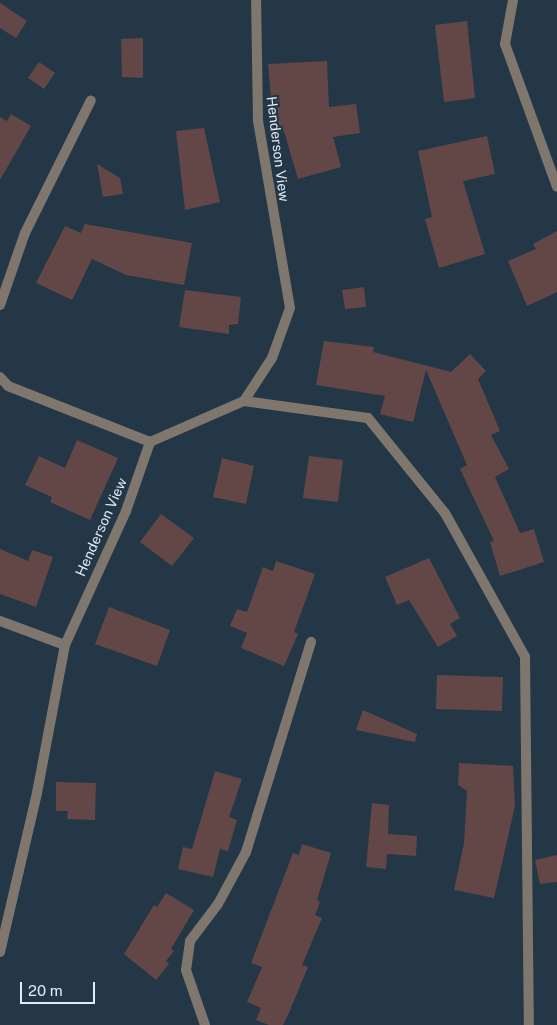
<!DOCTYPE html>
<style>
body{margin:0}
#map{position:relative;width:557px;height:1025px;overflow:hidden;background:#243747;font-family:"Public Sans",sans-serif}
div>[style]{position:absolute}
.building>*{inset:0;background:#624746}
.minor>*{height:10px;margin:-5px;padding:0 5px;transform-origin:5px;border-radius:5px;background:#7f776e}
span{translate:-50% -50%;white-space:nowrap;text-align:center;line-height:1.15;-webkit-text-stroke:4.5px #243747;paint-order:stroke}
.street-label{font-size:14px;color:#e0ebf6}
.scale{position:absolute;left:20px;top:982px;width:75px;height:22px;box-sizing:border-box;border:2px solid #e0ebf6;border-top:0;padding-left:6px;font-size:15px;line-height:18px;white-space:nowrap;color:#e0ebf6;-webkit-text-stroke:4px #243747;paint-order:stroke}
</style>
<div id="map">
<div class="building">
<div style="clip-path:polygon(0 3px,27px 21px,16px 38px,0 28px)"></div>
<div style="clip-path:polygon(467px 21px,475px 98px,444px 102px,435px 25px)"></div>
<div style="clip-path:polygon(143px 38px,143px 78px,122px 77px,121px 39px)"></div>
<div style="clip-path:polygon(327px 61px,329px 107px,356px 104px,360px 133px,333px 137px,341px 167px,298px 179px,284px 131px,274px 133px,268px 64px)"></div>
<div style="clip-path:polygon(39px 62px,55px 73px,44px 89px,28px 78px)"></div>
<div style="clip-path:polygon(11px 114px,31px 126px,0 180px,0 117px,7px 121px)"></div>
<div style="clip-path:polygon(204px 128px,220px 202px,185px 210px,176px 131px)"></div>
<div style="clip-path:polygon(487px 136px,495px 174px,463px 181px,485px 254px,439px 268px,425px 219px,432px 217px,418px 151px)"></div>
<div style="clip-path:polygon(97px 164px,120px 178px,123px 194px,103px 197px)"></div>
<div style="clip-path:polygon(85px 224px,192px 243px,184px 285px,126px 275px,92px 259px,72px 300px,36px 283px,65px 226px,81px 233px)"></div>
<div style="clip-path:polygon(557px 231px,557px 292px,527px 306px,508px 261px,536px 249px,533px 244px)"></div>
<div style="clip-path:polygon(364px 287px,366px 307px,345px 309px,342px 290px)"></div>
<div style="clip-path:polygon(185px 290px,241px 297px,238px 324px,229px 325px,229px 334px,179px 327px)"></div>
<div style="clip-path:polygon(324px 341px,374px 347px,373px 352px,451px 372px,470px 354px,486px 371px,478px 379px,500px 431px,491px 435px,509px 469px,495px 477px,520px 533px,534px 529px,544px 562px,500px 576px,490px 542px,494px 541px,460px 469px,467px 465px,426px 370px,413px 422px,380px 414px,385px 396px,316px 385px)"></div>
<div style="clip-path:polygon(77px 440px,118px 458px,90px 520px,50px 502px,52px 497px,25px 485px,39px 456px,65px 468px)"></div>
<div style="clip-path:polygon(309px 456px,343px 460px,338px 502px,303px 498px)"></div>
<div style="clip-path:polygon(222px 458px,254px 466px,246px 504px,213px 497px)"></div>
<div style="clip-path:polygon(161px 514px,194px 538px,172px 566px,140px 542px)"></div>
<div style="clip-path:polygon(0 549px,28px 561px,32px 550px,53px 557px,36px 607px,0 594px)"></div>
<div style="clip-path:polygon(429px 558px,460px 618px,450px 624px,457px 636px,438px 647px,409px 600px,397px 605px,385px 577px)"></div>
<div style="clip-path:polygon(276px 561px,315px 574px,294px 632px,298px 634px,284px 666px,241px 648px,247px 633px,230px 626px,237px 609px,247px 612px,263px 567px,273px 571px)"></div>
<div style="clip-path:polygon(109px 607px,170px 630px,157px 666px,95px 644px)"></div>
<div style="clip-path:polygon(437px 675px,503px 677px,502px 711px,436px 709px)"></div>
<div style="clip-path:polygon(363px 710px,417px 734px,415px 742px,356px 730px)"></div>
<div style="clip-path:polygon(459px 763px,513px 766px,515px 806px,494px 898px,454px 890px,464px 843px,467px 791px,458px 785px)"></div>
<div style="clip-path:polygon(215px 771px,242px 779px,229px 817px,237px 820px,228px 851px,220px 849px,213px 877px,178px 869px,183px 847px,192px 849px)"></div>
<div style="clip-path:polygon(56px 782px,96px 783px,95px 820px,67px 819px,68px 811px,56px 811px)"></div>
<div style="clip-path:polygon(372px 803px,389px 805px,388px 834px,417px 836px,416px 856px,387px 854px,386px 869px,366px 867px)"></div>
<div style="clip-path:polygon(302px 844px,331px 853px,317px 900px,320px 902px,315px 915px,322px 918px,302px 965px,308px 967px,288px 1015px,283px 1025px,269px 1025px,256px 1020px,261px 1008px,247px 1002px,262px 967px,251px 963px,293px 853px,299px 855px)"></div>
<div style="clip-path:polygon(557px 855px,557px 882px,540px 884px,535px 860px)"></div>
<div style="clip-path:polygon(166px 893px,194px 910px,171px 949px,174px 951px,166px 961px,169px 964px,156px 980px,124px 954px,154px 905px,157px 907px)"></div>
</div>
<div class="minor">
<div style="left:513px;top:0;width:45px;rotate:100.3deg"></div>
<div style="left:505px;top:44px;width:152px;rotate:70deg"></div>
<div style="left:0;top:305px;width:76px;rotate:-70.9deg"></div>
<div style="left:25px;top:233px;width:148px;rotate:-63.6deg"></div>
<div style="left:0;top:377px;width:12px;rotate:48deg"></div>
<div style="left:8px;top:386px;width:153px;rotate:21.5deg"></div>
<div style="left:244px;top:401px;width:125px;rotate:7.8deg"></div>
<div style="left:368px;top:418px;width:122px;rotate:51deg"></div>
<div style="left:445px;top:513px;width:165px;rotate:60.9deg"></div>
<div style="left:525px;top:657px;width:368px;rotate:89.4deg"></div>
<div style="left:0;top:621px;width:69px;rotate:20.3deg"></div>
<div style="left:0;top:952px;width:163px;rotate:-76.9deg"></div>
<div style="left:37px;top:793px;width:151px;rotate:-79.3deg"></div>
<div style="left:65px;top:645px;width:147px;rotate:-65.5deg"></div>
<div style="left:126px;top:511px;width:73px;rotate:-70.8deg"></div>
<div style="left:150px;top:442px;width:103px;rotate:-23.6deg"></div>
<div style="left:244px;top:401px;width:51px;rotate:-56.9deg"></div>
<div style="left:272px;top:358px;width:53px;rotate:-70.2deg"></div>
<div style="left:290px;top:308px;width:190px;rotate:-99.7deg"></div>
<div style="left:258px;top:121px;width:121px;rotate:-90.9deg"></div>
<div style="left:205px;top:1025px;width:58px;rotate:-109.1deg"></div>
<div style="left:186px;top:970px;width:29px;rotate:-82deg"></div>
<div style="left:190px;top:941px;width:46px;rotate:-52.9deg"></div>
<div style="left:218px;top:904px;width:59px;rotate:-61.7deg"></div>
<div style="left:246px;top:852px;width:220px;rotate:-72.8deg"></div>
</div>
<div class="street-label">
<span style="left:278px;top:149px;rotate:83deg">Henderson View</span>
<span style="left:101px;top:527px;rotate:-66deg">Henderson View</span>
</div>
<div class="scale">20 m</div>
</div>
